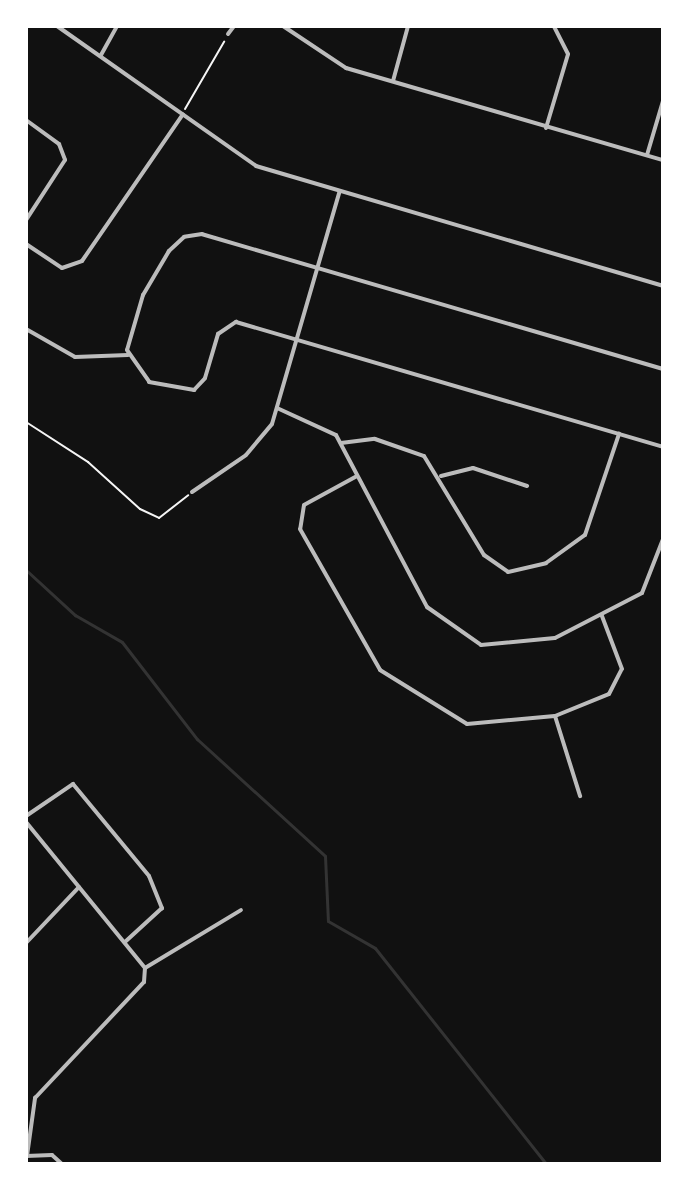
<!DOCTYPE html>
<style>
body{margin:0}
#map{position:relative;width:689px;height:1190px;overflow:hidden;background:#111;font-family:Georgia,serif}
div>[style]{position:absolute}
.stream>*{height:3px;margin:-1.5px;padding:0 1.5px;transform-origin:1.5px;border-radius:1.5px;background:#333}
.path>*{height:2px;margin:-1px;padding:0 1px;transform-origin:1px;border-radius:1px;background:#f5f5f5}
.minor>*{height:4px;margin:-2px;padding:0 2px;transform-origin:2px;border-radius:2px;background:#bcbcbc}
span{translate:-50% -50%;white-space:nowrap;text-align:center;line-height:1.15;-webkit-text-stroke:8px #fff;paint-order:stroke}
.frame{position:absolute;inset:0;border:28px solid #fff;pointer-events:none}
</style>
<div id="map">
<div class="stream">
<div style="left:26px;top:570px;width:67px;rotate:42.6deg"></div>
<div style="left:75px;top:615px;width:54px;rotate:29.9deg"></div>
<div style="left:122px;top:642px;width:123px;rotate:52.3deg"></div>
<div style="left:197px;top:739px;width:173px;rotate:42.4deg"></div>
<div style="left:325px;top:856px;width:65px;rotate:87.4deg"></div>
<div style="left:328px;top:921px;width:54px;rotate:29.9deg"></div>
<div style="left:375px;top:948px;width:275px;rotate:51.6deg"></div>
</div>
<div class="path">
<div style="left:185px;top:109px;width:78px;rotate:-59.8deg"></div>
<div style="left:26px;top:422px;width:74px;rotate:32.8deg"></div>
<div style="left:88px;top:462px;width:70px;rotate:42.1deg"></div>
<div style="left:140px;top:509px;width:21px;rotate:25deg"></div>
<div style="left:159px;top:518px;width:37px;rotate:-38deg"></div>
</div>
<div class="minor">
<div style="left:57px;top:26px;width:243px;rotate:35.1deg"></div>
<div style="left:256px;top:166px;width:424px;rotate:16.4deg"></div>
<div style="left:283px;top:26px;width:76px;rotate:33.7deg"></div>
<div style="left:346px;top:68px;width:330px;rotate:16.2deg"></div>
<div style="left:228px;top:34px;width:10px;rotate:-53deg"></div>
<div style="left:101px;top:55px;width:33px;rotate:-61deg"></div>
<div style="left:393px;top:81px;width:57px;rotate:-74.7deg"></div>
<div style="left:26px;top:120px;width:41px;rotate:36deg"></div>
<div style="left:59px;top:144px;width:17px;rotate:69deg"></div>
<div style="left:65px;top:160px;width:72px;rotate:123deg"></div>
<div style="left:546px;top:128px;width:77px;rotate:-73.4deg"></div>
<div style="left:568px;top:54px;width:31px;rotate:-117deg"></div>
<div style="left:647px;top:155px;width:56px;rotate:-73.5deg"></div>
<div style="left:26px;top:244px;width:43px;rotate:33.7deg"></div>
<div style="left:62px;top:268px;width:21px;rotate:-19deg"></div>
<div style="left:82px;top:261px;width:178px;rotate:-55.5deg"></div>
<div style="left:26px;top:329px;width:56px;rotate:29.7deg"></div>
<div style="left:75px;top:357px;width:53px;rotate:-2.2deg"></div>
<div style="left:663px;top:369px;width:480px;rotate:-163.7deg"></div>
<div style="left:202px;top:234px;width:18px;rotate:171deg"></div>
<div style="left:184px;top:237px;width:21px;rotate:137deg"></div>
<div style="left:169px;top:251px;width:51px;rotate:120.6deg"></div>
<div style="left:143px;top:295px;width:57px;rotate:106.2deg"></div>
<div style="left:127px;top:350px;width:39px;rotate:55deg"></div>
<div style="left:149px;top:382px;width:46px;rotate:10.1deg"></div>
<div style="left:194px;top:390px;width:16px;rotate:-47deg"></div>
<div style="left:205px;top:378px;width:46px;rotate:-73.5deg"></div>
<div style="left:218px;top:334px;width:22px;rotate:-34deg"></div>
<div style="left:236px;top:322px;width:445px;rotate:16.3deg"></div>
<div style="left:277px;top:408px;width:65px;rotate:24.6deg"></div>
<div style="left:336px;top:435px;width:195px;rotate:62.1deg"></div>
<div style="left:427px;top:607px;width:66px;rotate:35.1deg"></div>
<div style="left:481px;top:645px;width:74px;rotate:-5.4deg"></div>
<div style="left:555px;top:638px;width:98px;rotate:-27.3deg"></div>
<div style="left:642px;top:593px;width:58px;rotate:-68.7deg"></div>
<div style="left:341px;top:443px;width:34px;rotate:-7deg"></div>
<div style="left:375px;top:439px;width:52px;rotate:19.1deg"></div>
<div style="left:424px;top:456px;width:116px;rotate:58.8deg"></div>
<div style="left:484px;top:555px;width:29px;rotate:35deg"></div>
<div style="left:508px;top:572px;width:39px;rotate:-13deg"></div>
<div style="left:546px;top:563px;width:48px;rotate:-35.7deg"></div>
<div style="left:585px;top:535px;width:107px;rotate:-71.4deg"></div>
<div style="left:357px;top:476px;width:60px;rotate:151.3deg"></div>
<div style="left:304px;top:505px;width:24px;rotate:99deg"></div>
<div style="left:300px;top:529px;width:162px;rotate:60.4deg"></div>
<div style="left:380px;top:670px;width:102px;rotate:31.8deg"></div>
<div style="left:467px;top:724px;width:88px;rotate:-5.2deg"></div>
<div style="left:555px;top:716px;width:58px;rotate:-22.2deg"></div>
<div style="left:609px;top:694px;width:28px;rotate:-63deg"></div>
<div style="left:622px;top:669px;width:57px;rotate:-110.7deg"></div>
<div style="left:441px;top:476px;width:33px;rotate:-14deg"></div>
<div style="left:473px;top:468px;width:57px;rotate:18.4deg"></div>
<div style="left:192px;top:492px;width:65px;rotate:-34.4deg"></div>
<div style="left:246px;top:455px;width:40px;rotate:-50deg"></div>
<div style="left:272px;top:424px;width:241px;rotate:-73.8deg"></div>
<div style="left:555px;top:716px;width:84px;rotate:72.6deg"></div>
<div style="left:26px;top:816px;width:57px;rotate:-34.2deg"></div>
<div style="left:73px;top:784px;width:119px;rotate:50.4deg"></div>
<div style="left:149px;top:876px;width:35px;rotate:68deg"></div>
<div style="left:162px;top:908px;width:50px;rotate:137.4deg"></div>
<div style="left:26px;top:822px;width:188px;rotate:50.8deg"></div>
<div style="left:26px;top:943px;width:77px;rotate:-46.6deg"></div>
<div style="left:145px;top:968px;width:112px;rotate:-31.1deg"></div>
<div style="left:663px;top:1117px;width:13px;rotate:90deg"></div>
<div style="left:26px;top:1156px;width:26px;rotate:-2deg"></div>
<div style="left:52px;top:1155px;width:13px;rotate:42deg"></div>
<div style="left:27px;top:1156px;width:59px;rotate:-82.1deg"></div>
<div style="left:35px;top:1098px;width:159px;rotate:-46.8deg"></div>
<div style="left:144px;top:982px;width:14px;rotate:-86deg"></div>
</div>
<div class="frame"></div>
</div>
